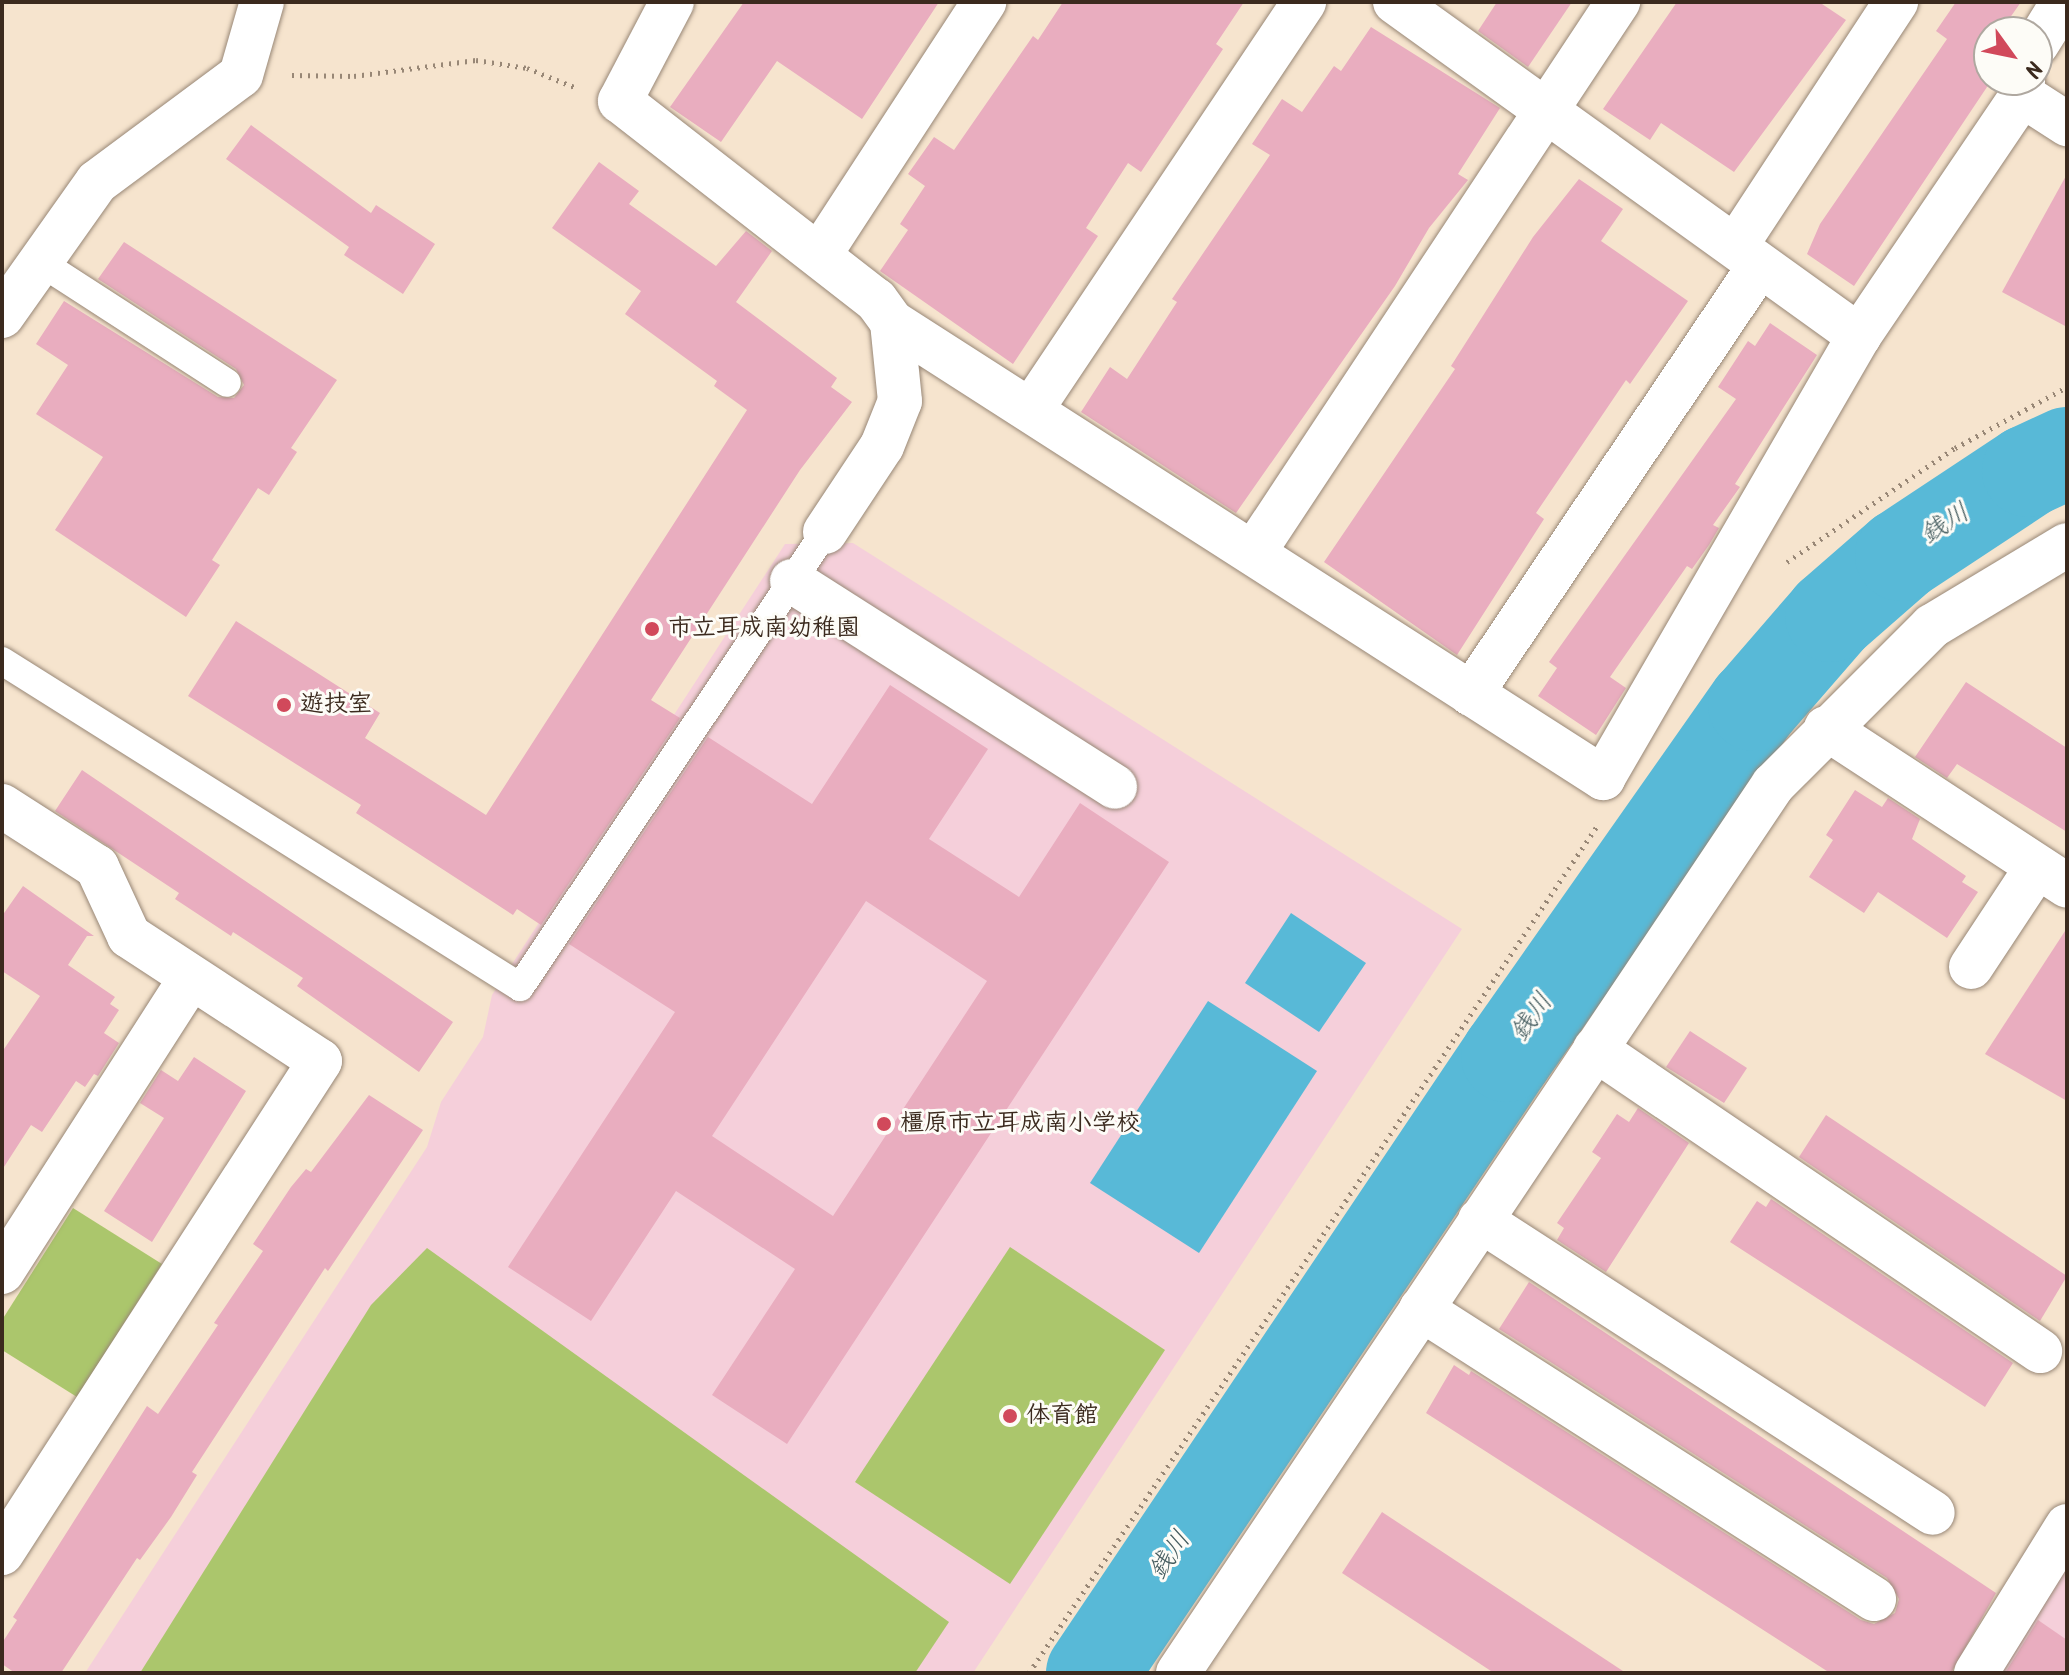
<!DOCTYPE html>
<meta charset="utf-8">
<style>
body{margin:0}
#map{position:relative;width:2069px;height:1675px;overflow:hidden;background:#f6e4ce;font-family:Kalam,"Klee One",sans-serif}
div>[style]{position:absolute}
.built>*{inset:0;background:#f5cfda}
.green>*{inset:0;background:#abc66c}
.water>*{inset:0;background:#58b9d7}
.river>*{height:92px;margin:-46px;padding:0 46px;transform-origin:46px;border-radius:46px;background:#58b9d7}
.building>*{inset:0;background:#e9adbf}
.path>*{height:5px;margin-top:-2.5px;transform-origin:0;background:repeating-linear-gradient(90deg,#988776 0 2px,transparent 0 8px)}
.roads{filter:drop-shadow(0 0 2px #988776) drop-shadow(0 0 2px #988776)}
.service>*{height:28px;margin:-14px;padding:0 14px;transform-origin:14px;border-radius:14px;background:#fff}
.minor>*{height:44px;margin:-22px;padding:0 22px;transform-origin:22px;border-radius:22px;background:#fff}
.tertiary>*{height:44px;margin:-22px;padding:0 22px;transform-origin:22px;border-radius:22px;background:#fff}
.dots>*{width:22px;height:22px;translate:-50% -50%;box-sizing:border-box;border:4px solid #fdfcf7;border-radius:50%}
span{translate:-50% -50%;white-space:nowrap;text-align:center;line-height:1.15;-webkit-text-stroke:6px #fdfcf7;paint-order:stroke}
.poi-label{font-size:24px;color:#3b2a1e;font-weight:700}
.left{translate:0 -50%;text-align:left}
.water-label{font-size:26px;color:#455c5f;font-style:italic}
.frame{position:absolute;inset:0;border:4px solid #3b2a1e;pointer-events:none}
.north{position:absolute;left:1973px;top:16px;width:80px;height:80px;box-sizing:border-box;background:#fdfcf7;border:2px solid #afa8a0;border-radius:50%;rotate:123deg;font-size:22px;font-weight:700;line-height:32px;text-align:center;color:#3b2a1e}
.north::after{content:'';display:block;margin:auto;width:28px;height:36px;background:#d1495b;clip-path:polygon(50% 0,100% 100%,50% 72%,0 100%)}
</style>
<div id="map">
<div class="built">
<div style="clip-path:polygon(853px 543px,1462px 929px,973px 1673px,85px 1673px,427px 1147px,441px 1102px,483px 1037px,492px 995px,785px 544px)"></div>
<div style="clip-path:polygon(2067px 1557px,2067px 1673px,1992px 1673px)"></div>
</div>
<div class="green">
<div style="clip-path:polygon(73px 1208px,162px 1264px,77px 1397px,2px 1350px,2px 1320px)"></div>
<div style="clip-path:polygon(1010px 1247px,1165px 1350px,1010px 1584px,855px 1482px)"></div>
<div style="clip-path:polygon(427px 1248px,949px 1622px,915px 1673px,140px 1673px,371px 1305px)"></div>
</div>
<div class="water">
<div style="clip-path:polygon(1291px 913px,1366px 963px,1319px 1032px,1245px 983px)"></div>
<div style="clip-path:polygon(1208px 1001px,1317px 1071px,1199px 1253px,1090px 1183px)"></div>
</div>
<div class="river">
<div style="left:1092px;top:1673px;width:744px;rotate:-56.07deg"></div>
<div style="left:1507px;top:1056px;width:429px;rotate:-54.9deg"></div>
<div style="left:1754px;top:705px;width:118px;rotate:-49.1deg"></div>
<div style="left:1831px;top:616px;width:93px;rotate:-41.1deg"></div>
<div style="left:1901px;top:555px;width:152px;rotate:-33.5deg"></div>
<div style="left:2028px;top:471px;width:43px;rotate:-24.8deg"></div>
</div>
<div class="building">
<div style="clip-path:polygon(744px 2px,939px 2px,862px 119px,777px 61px,721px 142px,670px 107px)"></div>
<div style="clip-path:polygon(1063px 2px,1244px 2px,1216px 44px,1223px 49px,1141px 172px,1128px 163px,1086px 228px,1098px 236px,1013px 364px,880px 271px,908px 230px,900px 224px,925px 186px,908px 174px,934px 137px,954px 150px,1033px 36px,1038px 40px)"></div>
<div style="clip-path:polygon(1497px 2px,1572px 2px,1528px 67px,1478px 31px)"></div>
<div style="clip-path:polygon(1677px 2px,1819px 2px,1846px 20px,1734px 172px,1661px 123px,1650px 140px,1603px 109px)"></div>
<div style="clip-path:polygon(1956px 2px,2021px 2px,2000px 32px,1989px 32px,1989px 84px,1854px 286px,1807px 254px,1820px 224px,1947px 39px,1936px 31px)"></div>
<div style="clip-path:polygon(1371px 27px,1500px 108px,1458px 174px,1468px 180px,1429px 228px,1395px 286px,1236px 513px,1081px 412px,1110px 367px,1127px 379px,1177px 302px,1172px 299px,1270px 155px,1252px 144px,1282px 99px,1302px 112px,1334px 66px,1341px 71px)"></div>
<div style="clip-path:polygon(251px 125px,371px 213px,376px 205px,435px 244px,403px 294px,344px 255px,349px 247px,226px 159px)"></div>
<div style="clip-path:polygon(599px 162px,639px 191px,629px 204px,716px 266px,746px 231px,772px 251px,736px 302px,837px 378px,831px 387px,852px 402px,800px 470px,651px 700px,680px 718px,541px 925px,517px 909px,513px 915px,356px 813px,361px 805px,188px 696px,236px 621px,380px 713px,365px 738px,486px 815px,747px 410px,714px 386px,717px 381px,625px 314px,641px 291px,552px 228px)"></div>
<div style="clip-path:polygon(2067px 174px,2067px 327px,2002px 292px)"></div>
<div style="clip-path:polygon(1579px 179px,1623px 209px,1601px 241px,1688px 301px,1630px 384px,1626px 380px,1536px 513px,1544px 519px,1457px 655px,1324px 562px,1455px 369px,1451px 366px,1533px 237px)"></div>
<div style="clip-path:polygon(124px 242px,337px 380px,291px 448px,297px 452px,269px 495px,258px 488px,212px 560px,220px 565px,186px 617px,55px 530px,103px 457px,36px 414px,68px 365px,36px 344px,64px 301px,218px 397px,234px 398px,244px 385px,236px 369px,98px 279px)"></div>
<div style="clip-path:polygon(1770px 323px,1817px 355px,1735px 484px,1740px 487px,1713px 525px,1719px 528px,1709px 545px,1692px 569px,1687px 566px,1610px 677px,1626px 688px,1596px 735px,1538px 696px,1557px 668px,1549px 662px,1736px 399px,1718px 387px,1748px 341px,1755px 346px)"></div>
<div style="clip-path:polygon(1966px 682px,2067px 748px,2067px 832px,1957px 764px,1947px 778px,1915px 757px)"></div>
<div style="clip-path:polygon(evenodd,890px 685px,988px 749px,929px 839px,1019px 897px,1080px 803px,1169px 862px,787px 1444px,712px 1395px,795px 1269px,676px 1191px,591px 1321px,508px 1267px,675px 1012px,569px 944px,708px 737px,812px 804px,890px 685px,866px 901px,987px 981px,833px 1216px,712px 1136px,866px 901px)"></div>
<div style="clip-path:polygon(82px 770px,453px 1022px,419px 1072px,297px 986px,303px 978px,233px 932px,231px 936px,175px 899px,179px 893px,55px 811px)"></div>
<div style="clip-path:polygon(1855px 790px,1882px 807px,1888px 798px,1920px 819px,1912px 839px,1966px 876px,1962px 882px,1978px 892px,1947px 938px,1878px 892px,1864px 913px,1809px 877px,1833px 840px,1826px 835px)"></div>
<div style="clip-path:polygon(23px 886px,94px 936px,87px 936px,68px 965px,115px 997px,110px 1004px,119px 1010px,104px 1033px,119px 1043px,98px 1076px,94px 1074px,85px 1087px,76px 1081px,42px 1132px,31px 1125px,2px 1170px,2px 1052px,40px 996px,2px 971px,2px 916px)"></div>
<div style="clip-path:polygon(2067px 928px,2067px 1101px,1985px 1054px)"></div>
<div style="clip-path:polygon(1690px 1031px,1747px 1068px,1724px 1103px,1666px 1067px)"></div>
<div style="clip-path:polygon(194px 1057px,246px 1091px,152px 1242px,104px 1211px,164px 1118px,140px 1103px,161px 1070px,178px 1081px)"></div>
<div style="clip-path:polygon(369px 1095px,423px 1130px,328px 1271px,325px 1268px,192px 1472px,197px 1475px,171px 1517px,140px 1560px,137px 1558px,61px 1673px,15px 1673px,2px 1664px,2px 1643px,17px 1620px,13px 1617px,147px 1406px,158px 1414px,218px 1325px,214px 1323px,263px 1251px,253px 1244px,291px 1187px,306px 1169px,311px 1172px)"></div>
<div style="clip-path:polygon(1638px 1108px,1689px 1143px,1606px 1272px,1557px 1240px,1564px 1228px,1557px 1223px,1601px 1158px,1592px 1152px,1617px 1114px,1629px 1122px)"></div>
<div style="clip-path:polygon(1826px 1115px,2067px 1276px,2040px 1321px,1799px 1157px)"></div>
<div style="clip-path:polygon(1771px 1199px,2013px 1363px,1985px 1407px,1730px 1242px,1757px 1201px,1766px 1207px)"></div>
<div style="clip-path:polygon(1529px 1282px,1996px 1593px,1951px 1673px,1830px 1673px,1426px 1413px,1454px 1365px,1469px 1375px,1471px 1371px,1861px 1620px,1874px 1624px,1895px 1613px,1899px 1599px,1887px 1578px,1499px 1329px)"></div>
<div style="clip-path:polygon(1382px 1512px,1626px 1673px,1494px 1673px,1342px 1573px)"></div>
<div style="clip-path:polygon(2038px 1620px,2067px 1640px,2067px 1673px,2005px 1673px)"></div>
</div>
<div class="path">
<div style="left:292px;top:75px;width:62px;rotate:0.9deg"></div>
<div style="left:354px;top:76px;width:123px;rotate:-7.5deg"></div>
<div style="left:476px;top:60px;width:52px;rotate:8.9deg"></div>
<div style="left:527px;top:68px;width:54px;rotate:21.8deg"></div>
<div style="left:1787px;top:562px;width:203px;rotate:-34.2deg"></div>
<div style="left:1955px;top:448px;width:128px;rotate:-28.6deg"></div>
<div style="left:1029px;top:1673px;width:1023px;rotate:-56.15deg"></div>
</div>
<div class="roads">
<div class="service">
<div style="left:37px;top:260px;width:226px;rotate:32.9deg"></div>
<div style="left:2px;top:661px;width:612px;rotate:32.18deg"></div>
<div style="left:520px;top:987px;width:548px;rotate:-56.16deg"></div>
</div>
<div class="minor">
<div style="left:672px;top:2px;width:112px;rotate:117.7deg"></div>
<div style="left:620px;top:101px;width:324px;rotate:37.9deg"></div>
<div style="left:876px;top:300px;width:27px;rotate:54deg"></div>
<div style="left:892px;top:322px;width:845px;rotate:32.67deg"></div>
<div style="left:1603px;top:778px;width:511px;rotate:-59.92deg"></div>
<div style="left:1859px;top:336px;width:291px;rotate:-55.9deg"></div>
<div style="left:2022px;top:95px;width:15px;rotate:-86deg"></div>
<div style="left:1395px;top:2px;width:572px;rotate:35.75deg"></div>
<div style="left:2037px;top:44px;width:49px;rotate:-58.2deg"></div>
<div style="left:1737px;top:244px;width:290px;rotate:-56.7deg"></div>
<div style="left:820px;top:254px;width:301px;rotate:-56.9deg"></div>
<div style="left:2px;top:316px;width:164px;rotate:-54.7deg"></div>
<div style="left:97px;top:182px;width:179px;rotate:-36.6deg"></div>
<div style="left:241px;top:75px;width:76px;rotate:-74deg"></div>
<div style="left:1031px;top:410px;width:491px;rotate:-56.2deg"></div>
<div style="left:825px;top:532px;width:103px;rotate:-56.5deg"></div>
<div style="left:882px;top:446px;width:48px;rotate:-68.2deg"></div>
<div style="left:900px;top:401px;width:79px;rotate:-95.8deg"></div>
<div style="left:1254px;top:552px;width:660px;rotate:-56.5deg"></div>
<div style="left:792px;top:581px;width:383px;rotate:32.5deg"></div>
<div style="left:1471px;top:694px;width:517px;rotate:-56.03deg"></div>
<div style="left:1826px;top:728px;width:288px;rotate:33.2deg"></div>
<div style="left:2px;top:806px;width:113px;rotate:32.7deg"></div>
<div style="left:97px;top:867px;width:76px;rotate:65.1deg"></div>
<div style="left:129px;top:936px;width:228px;rotate:33.2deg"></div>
<div style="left:320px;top:1061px;width:586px;rotate:122.88deg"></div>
<div style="left:1971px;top:967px;width:120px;rotate:-56.6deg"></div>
<div style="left:1595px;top:1049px;width:538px;rotate:34.16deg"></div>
<div style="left:1480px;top:1220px;width:539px;rotate:32.89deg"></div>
<div style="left:2px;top:1272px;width:350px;rotate:-57.3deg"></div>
<div style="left:1421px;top:1309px;width:538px;rotate:32.63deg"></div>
<div style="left:1178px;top:1673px;width:1069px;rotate:-56.18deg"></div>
<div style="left:1773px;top:785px;width:225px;rotate:-45deg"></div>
<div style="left:1932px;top:626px;width:157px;rotate:-31deg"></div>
<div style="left:1976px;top:1673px;width:173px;rotate:-58.2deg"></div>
</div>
<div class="tertiary">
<div style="left:2022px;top:95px;width:54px;rotate:32.8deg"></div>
</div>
</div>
<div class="dots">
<div style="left:652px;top:629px;background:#d1495b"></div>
<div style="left:284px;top:705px;background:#d1495b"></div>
<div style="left:884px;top:1124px;background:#d1495b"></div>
<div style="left:1010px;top:1416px;background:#d1495b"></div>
</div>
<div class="poi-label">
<span class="left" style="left:668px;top:629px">市立耳成南幼稚園</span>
<span class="left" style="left:300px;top:705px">遊技室</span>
<span class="left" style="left:900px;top:1124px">橿原市立耳成南小学校</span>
<span class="left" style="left:1026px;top:1416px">体育館</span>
</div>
<div class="water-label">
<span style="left:1946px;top:525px;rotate:-33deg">銭川</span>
<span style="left:1533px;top:1018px;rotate:-55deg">銭川</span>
<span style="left:1171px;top:1556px;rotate:-56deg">銭川</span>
</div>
<div class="frame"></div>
<div class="north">N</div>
</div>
